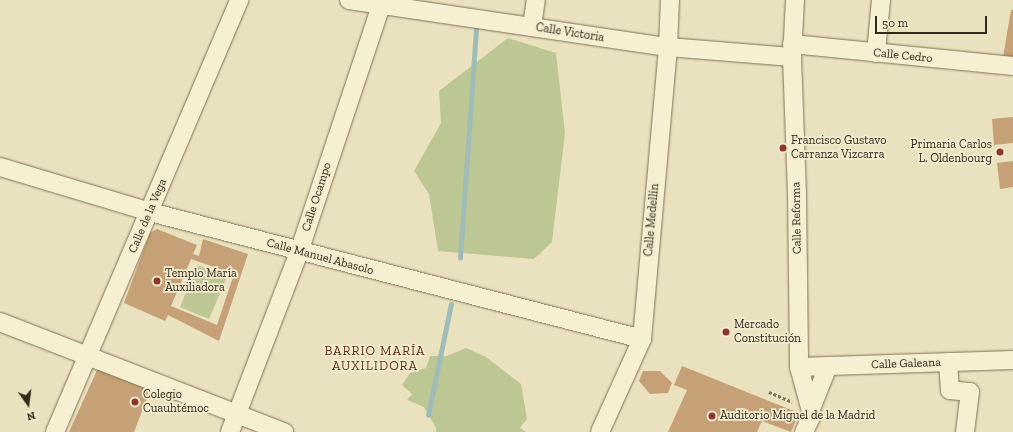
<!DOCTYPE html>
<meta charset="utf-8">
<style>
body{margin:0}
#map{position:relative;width:1013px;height:432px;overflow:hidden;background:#eae2be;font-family:"Zilla Slab",serif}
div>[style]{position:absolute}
.green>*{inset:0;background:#bcc794}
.stream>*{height:4.5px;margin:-2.25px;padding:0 2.25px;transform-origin:2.25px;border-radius:2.25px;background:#a1bcb7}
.building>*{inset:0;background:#c6a076}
.path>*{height:2.5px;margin-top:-1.25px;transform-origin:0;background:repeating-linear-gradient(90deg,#817258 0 3px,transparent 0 5px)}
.roads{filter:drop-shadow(0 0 1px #817258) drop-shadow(0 0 1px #817258)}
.minor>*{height:18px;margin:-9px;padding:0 9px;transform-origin:9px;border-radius:9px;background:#f6efd1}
.dots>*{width:11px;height:11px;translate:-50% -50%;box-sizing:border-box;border:2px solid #f2ebcd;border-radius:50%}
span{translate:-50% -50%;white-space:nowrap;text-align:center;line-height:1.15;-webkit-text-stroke:3.5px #f2ebcd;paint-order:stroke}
.street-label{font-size:12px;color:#32291c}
.poi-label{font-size:12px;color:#32291c}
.left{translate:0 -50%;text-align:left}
.right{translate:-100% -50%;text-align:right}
.neighbourhood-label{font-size:13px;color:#5c311e;letter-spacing:1px}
.north{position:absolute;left:8px;top:384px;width:40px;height:40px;-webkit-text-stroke:3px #f2ebcd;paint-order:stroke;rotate:166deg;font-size:11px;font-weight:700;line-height:16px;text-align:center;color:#32291c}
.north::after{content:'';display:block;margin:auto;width:14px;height:18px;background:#32291c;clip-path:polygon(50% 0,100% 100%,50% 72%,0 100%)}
.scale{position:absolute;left:875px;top:16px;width:112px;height:18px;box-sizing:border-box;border:2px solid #32291c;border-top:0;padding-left:5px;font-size:12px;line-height:14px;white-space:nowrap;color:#32291c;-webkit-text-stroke:3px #f2ebcd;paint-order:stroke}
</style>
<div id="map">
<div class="green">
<div style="clip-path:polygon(508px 38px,556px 53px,565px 133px,552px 242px,534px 259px,438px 251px,429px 194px,414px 171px,441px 123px,439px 91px)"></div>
<div style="clip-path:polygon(197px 265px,227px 277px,209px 319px,180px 307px)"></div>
<div style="clip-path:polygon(466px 348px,486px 357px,521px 384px,527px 419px,520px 428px,526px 432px,436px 432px,436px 428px,424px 407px,407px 400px,412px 394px,402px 385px,410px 373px,426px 368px,430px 356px,447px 356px)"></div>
</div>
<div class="stream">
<div style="left:460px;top:258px;width:232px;rotate:-86deg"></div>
<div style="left:428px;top:415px;width:113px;rotate:-78.3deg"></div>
</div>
<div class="building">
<div style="clip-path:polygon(1011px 10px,1013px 10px,1013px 58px,1003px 57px)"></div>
<div style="clip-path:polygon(1013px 117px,1013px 143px,994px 145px,992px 119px)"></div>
<div style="clip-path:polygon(1013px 161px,1013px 187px,1000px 189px,997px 163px)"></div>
<div style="clip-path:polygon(evenodd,157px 229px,197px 245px,193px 254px,199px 256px,203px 239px,248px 254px,219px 341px,168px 315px,165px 321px,124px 303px,150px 233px,157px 229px,191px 259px,234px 274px,217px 325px,171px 306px,191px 259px)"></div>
<div style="clip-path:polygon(682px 366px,799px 413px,791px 432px,762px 421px,757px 432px,668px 432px,687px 390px,674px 385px)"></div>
<div style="clip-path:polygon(98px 368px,151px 388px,134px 432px,69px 432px)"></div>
<div style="clip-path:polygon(643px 371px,660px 371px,672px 383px,668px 393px,650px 394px,639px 381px)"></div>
</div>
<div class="path">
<div style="left:769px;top:392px;width:25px;rotate:23deg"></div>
</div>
<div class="roads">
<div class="minor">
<div style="left:349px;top:0;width:322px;rotate:8.4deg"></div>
<div style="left:668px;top:47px;width:124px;rotate:4.6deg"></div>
<div style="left:795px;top:0;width:57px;rotate:93deg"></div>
<div style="left:792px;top:57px;width:137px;rotate:87.9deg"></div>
<div style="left:797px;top:194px;width:173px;rotate:89.3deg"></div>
<div style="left:799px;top:367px;width:50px;rotate:74.8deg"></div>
<div style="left:812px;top:415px;width:19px;rotate:115deg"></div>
<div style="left:532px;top:27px;width:27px;rotate:-82deg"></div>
<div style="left:792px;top:44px;width:222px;rotate:5.7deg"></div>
<div style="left:876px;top:53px;width:53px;rotate:-84.6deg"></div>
<div style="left:0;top:167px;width:157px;rotate:16.7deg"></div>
<div style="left:150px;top:212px;width:508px;rotate:14.47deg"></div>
<div style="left:0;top:322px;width:305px;rotate:21.2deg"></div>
<div style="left:948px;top:362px;width:28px;rotate:86deg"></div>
<div style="left:950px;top:390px;width:20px;rotate:6deg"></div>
<div style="left:970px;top:392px;width:40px;rotate:97.1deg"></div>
<div style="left:799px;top:367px;width:214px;rotate:-1.9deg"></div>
<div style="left:811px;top:409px;width:46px;rotate:-68.4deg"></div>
<div style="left:55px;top:432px;width:470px;rotate:-66.9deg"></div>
<div style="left:230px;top:432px;width:193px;rotate:-69deg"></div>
<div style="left:299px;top:252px;width:260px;rotate:-71.6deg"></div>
<div style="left:600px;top:432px;width:102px;rotate:-65.7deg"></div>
<div style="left:642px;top:339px;width:293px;rotate:-84.9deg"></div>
<div style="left:668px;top:47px;width:47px;rotate:-87.6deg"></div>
</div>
</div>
<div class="dots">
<div style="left:783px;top:148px;background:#8d352c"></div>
<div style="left:1000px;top:152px;background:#8d352c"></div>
<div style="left:157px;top:281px;background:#8d352c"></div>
<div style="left:726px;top:332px;background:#8d352c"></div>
<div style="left:135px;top:402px;background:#8d352c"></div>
<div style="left:712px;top:416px;background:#8d352c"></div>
</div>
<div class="street-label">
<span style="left:570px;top:33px;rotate:9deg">Calle Victoria</span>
<span style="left:903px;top:56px;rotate:6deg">Calle Cedro</span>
<span style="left:317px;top:197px;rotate:-72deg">Calle Ocampo</span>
<span style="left:148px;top:216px;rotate:-67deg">Calle de la Vega</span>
<span style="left:797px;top:218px;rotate:-91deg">Calle Reforma</span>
<span style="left:652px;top:220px;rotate:-85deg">Calle Medellín</span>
<span style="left:320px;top:257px;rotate:15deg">Calle Manuel Abasolo</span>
<span style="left:906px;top:364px;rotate:-2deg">Calle Galeana</span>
</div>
<div class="poi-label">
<span class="left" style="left:791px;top:148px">Francisco Gustavo<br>Carranza Vizcarra</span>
<span class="right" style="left:992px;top:152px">Primaria Carlos<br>L. Oldenbourg</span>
<span class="left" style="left:165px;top:281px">Templo María<br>Auxiliadora</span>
<span class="left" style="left:734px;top:332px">Mercado<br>Constitución</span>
<span class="left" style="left:143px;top:402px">Colegio<br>Cuauhtémoc</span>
<span class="left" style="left:720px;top:416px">Auditorio Miguel de la Madrid</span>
</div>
<div class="neighbourhood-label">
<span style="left:375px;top:359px">BARRIO MARÍA<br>AUXILIDORA</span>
</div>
<div class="north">N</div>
<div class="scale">50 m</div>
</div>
